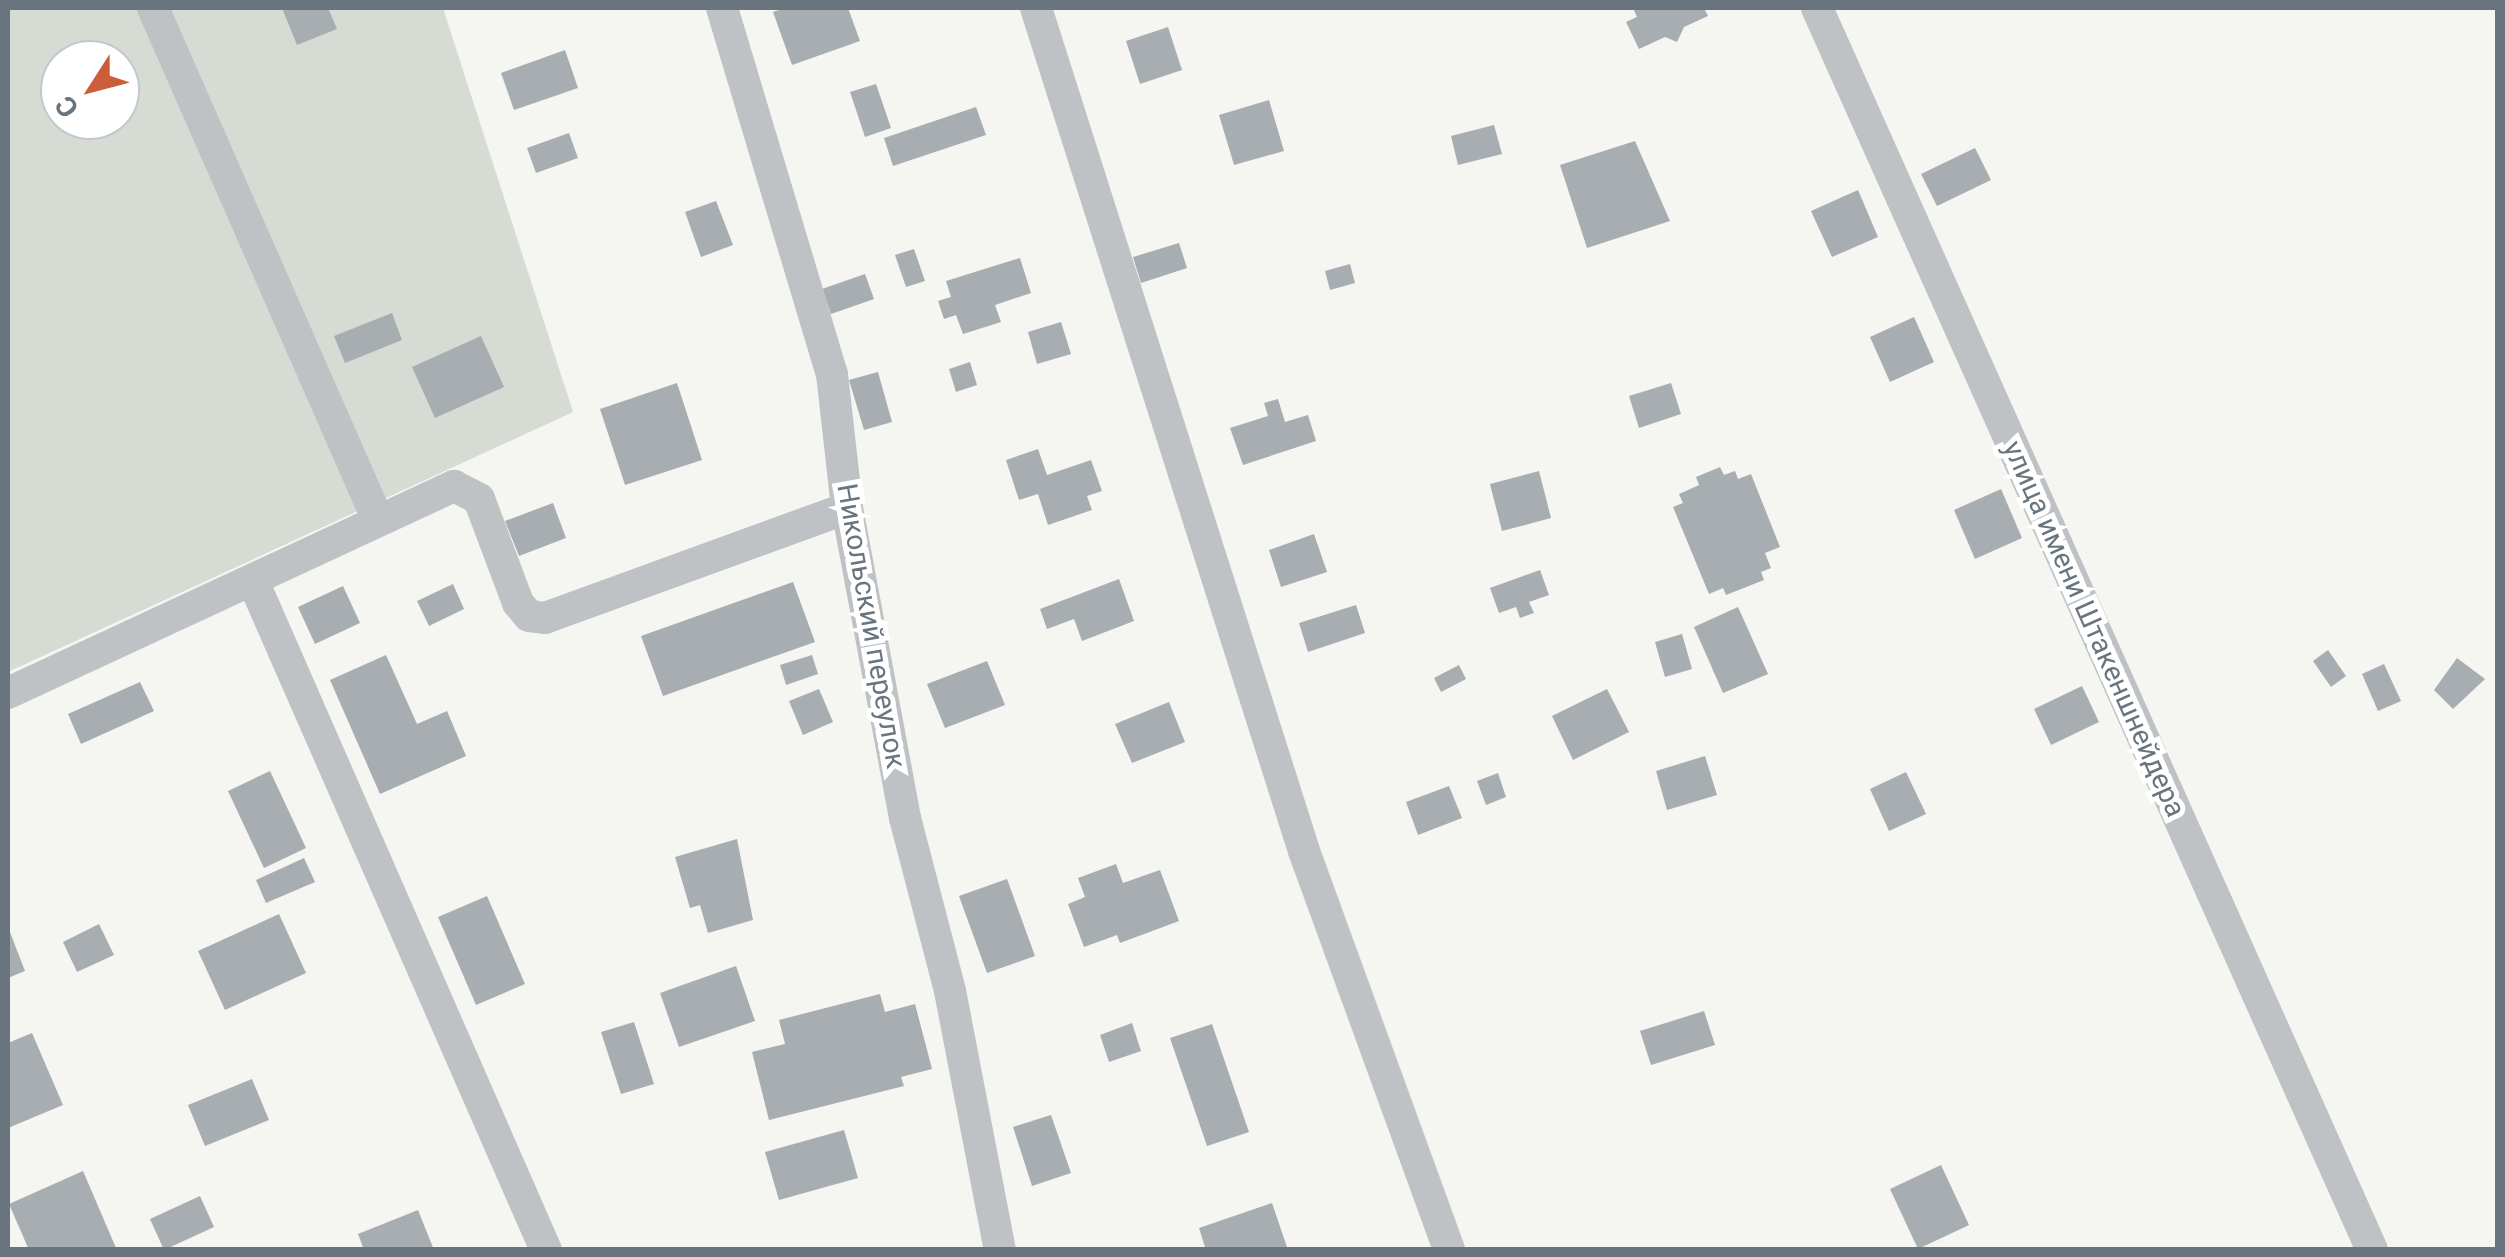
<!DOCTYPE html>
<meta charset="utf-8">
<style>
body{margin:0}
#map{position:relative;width:2505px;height:1257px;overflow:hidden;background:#f5f5f2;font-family:Roboto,sans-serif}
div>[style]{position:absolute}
.green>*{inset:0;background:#d6dbd4}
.building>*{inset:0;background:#a7adb1}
.minor>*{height:32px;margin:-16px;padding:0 16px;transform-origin:16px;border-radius:16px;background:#bfc2c5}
span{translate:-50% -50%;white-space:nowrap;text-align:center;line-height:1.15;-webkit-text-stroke:10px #fff;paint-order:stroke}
.street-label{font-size:28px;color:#68757f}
.frame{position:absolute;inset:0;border:10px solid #68757f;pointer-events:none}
.north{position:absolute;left:40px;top:40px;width:100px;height:100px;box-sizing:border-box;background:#fff;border:2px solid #c3c8cc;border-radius:50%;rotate:234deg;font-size:28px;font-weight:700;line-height:40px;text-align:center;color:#68757f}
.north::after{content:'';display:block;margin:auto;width:35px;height:45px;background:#cc5d3b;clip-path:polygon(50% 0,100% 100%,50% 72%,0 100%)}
</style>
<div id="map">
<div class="green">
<div style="clip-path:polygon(evenodd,8px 8px,443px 8px,573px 412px,8px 672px,8px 8px,60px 60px,120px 60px,120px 120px,60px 120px,60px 60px)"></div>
</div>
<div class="building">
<div style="clip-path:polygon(282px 8px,328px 8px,337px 29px,297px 45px)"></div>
<div style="clip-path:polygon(785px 8px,848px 8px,860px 41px,792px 65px,773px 12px)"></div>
<div style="clip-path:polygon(1633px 8px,1704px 8px,1708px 16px,1684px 27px,1677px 42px,1665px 37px,1639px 49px,1626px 22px,1637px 17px)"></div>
<div style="clip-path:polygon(1168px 27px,1182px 70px,1140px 84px,1126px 41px)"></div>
<div style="clip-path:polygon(565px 50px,578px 88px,514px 110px,501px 73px)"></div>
<div style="clip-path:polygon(876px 84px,891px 128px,865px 137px,850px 92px)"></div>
<div style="clip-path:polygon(1269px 100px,1284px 151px,1234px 165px,1219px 115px)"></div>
<div style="clip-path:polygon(976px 107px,986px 135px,893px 166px,884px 138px)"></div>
<div style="clip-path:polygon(1494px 125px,1502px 154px,1458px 165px,1451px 136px)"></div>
<div style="clip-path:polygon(569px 133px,578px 158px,536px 173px,527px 148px)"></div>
<div style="clip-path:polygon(1635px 141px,1670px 221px,1587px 248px,1560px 165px)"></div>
<div style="clip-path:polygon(1975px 148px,1991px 180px,1937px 206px,1921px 174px)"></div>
<div style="clip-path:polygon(1858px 190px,1878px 237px,1832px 257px,1811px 211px)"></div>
<div style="clip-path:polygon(716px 201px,733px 245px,701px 257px,685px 212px)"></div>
<div style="clip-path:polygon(1179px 243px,1187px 268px,1141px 283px,1133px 257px)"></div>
<div style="clip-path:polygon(914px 249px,925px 281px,906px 287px,895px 255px)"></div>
<div style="clip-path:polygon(1020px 258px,1031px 293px,995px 305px,1001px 322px,963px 334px,956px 315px,944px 319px,938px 301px,951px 297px,946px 281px)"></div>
<div style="clip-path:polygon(1350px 264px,1355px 283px,1330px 290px,1325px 271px)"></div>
<div style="clip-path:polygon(865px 274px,874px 299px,831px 314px,822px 289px)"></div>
<div style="clip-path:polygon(392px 313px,402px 340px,345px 363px,334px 336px)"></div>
<div style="clip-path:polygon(1914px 317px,1934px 362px,1890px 382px,1870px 337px)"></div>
<div style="clip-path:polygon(1061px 322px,1071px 354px,1037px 364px,1028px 332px)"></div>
<div style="clip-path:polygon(481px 336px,504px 387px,435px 418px,412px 367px)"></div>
<div style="clip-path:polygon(970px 362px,977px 385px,956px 392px,949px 369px)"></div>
<div style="clip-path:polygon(878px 372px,892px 422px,864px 430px,849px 380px)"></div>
<div style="clip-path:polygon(677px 383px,702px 460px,625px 485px,600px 409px)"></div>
<div style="clip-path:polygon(1671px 383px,1681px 414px,1639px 428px,1629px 396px)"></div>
<div style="clip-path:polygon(1278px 399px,1285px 422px,1308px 415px,1316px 441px,1243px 465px,1230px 428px,1268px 416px,1264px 403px)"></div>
<div style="clip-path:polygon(1038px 449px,1047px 475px,1091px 460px,1102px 491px,1087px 496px,1092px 510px,1048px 525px,1038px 494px,1019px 500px,1006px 460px)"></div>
<div style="clip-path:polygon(1720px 467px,1724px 475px,1735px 471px,1738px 479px,1751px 474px,1780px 547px,1765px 553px,1771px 568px,1761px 572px,1764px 580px,1726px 595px,1723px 588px,1709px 594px,1673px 507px,1683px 503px,1679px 494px,1699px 485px,1696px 477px)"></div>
<div style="clip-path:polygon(1539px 471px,1551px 518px,1502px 531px,1490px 484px)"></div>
<div style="clip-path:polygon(2001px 489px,2022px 538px,1975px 559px,1954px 510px)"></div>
<div style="clip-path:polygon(553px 503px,566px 538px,519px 556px,505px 521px)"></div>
<div style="clip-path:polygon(1314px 534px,1327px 572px,1281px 587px,1269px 550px)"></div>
<div style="clip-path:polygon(1540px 570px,1549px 595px,1529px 602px,1534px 613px,1520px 618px,1516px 607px,1499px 613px,1490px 588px)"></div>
<div style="clip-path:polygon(1119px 579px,1134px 621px,1082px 641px,1074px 619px,1047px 629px,1040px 609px)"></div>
<div style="clip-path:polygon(793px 582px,815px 642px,663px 696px,641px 636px)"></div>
<div style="clip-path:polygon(453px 584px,464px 609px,429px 626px,417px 601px)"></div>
<div style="clip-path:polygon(343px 586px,360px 623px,315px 644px,298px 607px)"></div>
<div style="clip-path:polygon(1356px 605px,1365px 633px,1308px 652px,1299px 623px)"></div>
<div style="clip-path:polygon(1738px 607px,1768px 674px,1723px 693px,1694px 627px)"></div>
<div style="clip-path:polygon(1682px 634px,1692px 669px,1665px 677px,1655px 642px)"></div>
<div style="clip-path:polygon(2328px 650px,2346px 676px,2331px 687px,2313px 661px)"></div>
<div style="clip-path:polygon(386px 655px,417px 724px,447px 711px,466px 756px,380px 794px,330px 680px)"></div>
<div style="clip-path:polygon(812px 655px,818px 674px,786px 685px,780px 665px)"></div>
<div style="clip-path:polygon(2457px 658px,2485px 679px,2453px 709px,2434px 690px)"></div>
<div style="clip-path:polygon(987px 661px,1005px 705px,945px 728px,927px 684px)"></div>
<div style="clip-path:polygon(2384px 664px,2401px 701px,2378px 711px,2362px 674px)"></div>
<div style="clip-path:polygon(1459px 665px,1466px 679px,1441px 692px,1434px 678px)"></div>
<div style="clip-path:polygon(140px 682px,154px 711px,81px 744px,68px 714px)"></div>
<div style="clip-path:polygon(2082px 686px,2099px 722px,2051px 745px,2034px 709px)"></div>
<div style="clip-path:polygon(819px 689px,833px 722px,803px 735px,789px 701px)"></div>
<div style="clip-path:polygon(1607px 689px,1629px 732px,1573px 760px,1552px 716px)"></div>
<div style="clip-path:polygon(1169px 702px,1185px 742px,1132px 763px,1115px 724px)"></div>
<div style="clip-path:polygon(1705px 756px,1717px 795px,1667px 810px,1656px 771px)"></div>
<div style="clip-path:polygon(270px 771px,306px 848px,264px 868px,228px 791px)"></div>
<div style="clip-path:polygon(1906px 772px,1926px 814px,1889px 831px,1870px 789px)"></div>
<div style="clip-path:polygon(1498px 773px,1506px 797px,1486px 805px,1477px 781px)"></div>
<div style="clip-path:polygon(1449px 786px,1462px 818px,1418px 835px,1406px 802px)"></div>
<div style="clip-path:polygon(737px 839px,753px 920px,708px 933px,700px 905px,690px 908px,675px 857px)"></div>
<div style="clip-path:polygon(304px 858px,315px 882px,266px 903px,256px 880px)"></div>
<div style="clip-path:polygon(1116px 864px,1123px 883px,1160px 870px,1179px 921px,1120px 943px,1117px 935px,1084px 947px,1068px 904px,1085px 897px,1078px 878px)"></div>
<div style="clip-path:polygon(1007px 879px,1035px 956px,987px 973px,959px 896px)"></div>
<div style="clip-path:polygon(487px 896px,525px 984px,476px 1005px,438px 917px)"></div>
<div style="clip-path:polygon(279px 914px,306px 973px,225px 1010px,198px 951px)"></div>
<div style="clip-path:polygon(99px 924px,114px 955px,77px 972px,63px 942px)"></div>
<div style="clip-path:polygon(8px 927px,25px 971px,8px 978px)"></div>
<div style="clip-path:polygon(736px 966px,755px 1021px,679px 1047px,660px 993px)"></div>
<div style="clip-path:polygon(880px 994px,885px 1012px,915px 1004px,932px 1069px,901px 1077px,904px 1086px,769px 1120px,752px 1052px,785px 1044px,779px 1020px)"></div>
<div style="clip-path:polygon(1704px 1011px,1715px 1045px,1651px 1065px,1640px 1031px)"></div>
<div style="clip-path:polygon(634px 1022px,654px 1084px,621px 1094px,601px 1032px)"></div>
<div style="clip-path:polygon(1132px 1023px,1141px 1051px,1109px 1062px,1100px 1035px)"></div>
<div style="clip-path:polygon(1212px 1024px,1249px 1132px,1207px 1146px,1170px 1038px)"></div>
<div style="clip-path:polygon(32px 1033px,63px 1105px,8px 1128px,8px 1043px)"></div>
<div style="clip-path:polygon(252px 1079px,269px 1120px,205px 1146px,188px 1105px)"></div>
<div style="clip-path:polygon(1051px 1115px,1071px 1173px,1032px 1186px,1013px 1127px)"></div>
<div style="clip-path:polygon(844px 1130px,858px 1178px,779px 1200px,765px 1152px)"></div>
<div style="clip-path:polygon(1941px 1165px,1969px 1225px,1918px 1249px,1890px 1189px)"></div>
<div style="clip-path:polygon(83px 1171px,116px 1248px,29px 1250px,9px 1204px)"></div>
<div style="clip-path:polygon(200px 1196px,214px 1227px,164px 1250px,150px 1219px)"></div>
<div style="clip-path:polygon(1272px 1203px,1288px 1250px,1206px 1250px,1199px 1228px)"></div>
<div style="clip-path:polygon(418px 1210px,434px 1250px,364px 1250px,358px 1234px)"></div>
</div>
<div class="minor">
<div style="left:153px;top:8px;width:557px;rotate:66.29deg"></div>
<div style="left:722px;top:8px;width:382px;rotate:73.3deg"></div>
<div style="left:832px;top:374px;width:135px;rotate:83.6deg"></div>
<div style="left:847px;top:508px;width:315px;rotate:79.4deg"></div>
<div style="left:905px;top:818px;width:179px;rotate:75.4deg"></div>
<div style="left:950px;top:991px;width:264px;rotate:79.1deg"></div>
<div style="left:1036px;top:8px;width:885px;rotate:72.36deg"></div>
<div style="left:1304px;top:851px;width:425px;rotate:70deg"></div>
<div style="left:1817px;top:8px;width:1360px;rotate:65.92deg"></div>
<div style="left:253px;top:581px;width:730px;rotate:66.35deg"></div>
<div style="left:8px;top:693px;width:492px;rotate:-24.9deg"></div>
<div style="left:454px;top:486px;width:28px;rotate:27deg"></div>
<div style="left:479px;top:499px;width:111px;rotate:69.4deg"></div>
<div style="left:518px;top:603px;width:17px;rotate:50deg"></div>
<div style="left:529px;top:616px;width:16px;rotate:7deg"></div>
<div style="left:545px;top:618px;width:321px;rotate:-20deg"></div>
</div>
<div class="street-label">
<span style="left:871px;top:626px;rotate:80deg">Никольский переулок</span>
<span style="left:2094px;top:629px;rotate:66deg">улица имени Штакеншнейдера</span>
</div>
<div class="frame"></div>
<div class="north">С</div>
</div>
